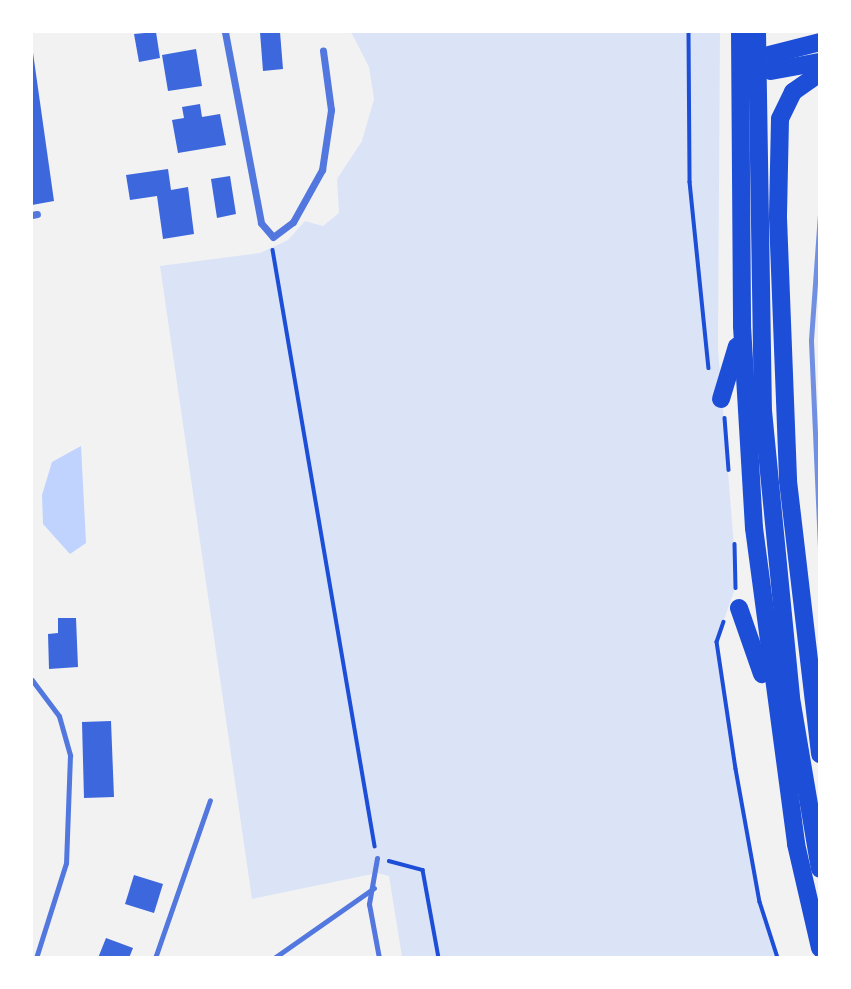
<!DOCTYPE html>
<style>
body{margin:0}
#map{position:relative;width:851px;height:989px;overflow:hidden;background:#f2f2f2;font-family:"Libre Baskerville",serif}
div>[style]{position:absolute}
.green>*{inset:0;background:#dbe4f7}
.water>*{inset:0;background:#bfd3fe}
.building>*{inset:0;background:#3d67dc}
.path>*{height:3.5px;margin:-1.75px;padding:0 1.75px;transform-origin:1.75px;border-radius:1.75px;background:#1d4ed8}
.service>*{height:5px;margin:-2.5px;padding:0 2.5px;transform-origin:2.5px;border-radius:2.5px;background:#5277de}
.minor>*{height:7px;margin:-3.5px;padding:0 3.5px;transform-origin:3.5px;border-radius:3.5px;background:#5277de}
.trunk>*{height:18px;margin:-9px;padding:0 9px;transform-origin:9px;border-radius:9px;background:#1d4ed8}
.rail>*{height:5px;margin:-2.5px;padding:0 2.5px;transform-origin:2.5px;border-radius:2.5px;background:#7290e2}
span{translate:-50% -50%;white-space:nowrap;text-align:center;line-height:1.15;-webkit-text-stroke:5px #fff;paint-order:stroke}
.frame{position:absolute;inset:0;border:33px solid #fff;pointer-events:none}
</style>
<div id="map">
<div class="green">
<div style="clip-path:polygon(351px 32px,720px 32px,718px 348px,737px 583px,716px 642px,759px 902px,777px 957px,402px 957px,389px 876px,377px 873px,252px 899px,160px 266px,260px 253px,288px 240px,305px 221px,323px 226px,339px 213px,337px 179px,362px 141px,374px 99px,369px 67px)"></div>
</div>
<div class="water">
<div style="clip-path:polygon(81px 446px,86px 543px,70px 554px,43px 524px,42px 495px,52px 462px)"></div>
</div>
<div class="building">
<div style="clip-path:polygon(156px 32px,160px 58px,139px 62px,134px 34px)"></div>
<div style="clip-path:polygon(260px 32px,280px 32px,283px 69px,263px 71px)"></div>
<div style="clip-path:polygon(196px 49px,202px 86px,168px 91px,162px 55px)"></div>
<div style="clip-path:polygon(33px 53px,54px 201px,32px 205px,32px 54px)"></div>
<div style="clip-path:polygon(200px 104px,202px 117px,220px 114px,226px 145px,178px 153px,172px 120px,184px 118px,182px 107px)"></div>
<div style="clip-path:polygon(168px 169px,171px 190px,188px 187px,194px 234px,163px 239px,157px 196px,130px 200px,126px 175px)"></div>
<div style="clip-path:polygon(230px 176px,236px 214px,217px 218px,211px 179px)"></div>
<div style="clip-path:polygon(58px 618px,76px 618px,78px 667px,49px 669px,48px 634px,58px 633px)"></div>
<div style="clip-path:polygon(111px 721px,114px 797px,84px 798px,82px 722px)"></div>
<div style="clip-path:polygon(134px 875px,163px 884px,154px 913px,125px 904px)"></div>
<div style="clip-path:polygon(106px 938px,133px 948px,129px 958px,98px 958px)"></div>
</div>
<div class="path">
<div style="left:689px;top:32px;width:150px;rotate:89.6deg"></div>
<div style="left:690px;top:182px;width:187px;rotate:84.2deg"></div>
<div style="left:273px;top:250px;width:605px;rotate:80.29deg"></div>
<div style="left:725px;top:418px;width:52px;rotate:85.6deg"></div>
<div style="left:735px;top:544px;width:44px;rotate:88.7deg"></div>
<div style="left:724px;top:622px;width:21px;rotate:109deg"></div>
<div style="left:717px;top:642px;width:128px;rotate:81.5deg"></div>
<div style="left:736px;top:769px;width:135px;rotate:79.8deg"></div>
<div style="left:760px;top:902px;width:59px;rotate:72.2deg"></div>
<div style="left:389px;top:861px;width:35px;rotate:15deg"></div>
<div style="left:423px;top:870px;width:89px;rotate:79.7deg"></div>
</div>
<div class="service">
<div style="left:32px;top:680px;width:45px;rotate:53.1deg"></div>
<div style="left:59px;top:716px;width:41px;rotate:74.2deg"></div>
<div style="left:70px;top:755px;width:108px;rotate:92.1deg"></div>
<div style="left:66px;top:863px;width:100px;rotate:107.5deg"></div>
<div style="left:377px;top:858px;width:47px;rotate:99.9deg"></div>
<div style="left:369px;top:904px;width:55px;rotate:79.5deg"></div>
<div style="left:155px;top:958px;width:167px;rotate:-70.8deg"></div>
<div style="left:274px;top:958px;width:122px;rotate:-35deg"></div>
</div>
<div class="minor">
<div style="left:225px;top:32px;width:194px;rotate:79.3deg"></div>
<div style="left:261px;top:223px;width:18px;rotate:49deg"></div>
<div style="left:273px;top:237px;width:25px;rotate:-37deg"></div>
<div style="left:293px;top:222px;width:60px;rotate:-60.9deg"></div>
<div style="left:322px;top:170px;width:61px;rotate:-81.5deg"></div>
<div style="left:331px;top:110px;width:60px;rotate:-97.7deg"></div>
<div style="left:32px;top:215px;width:5px;rotate:-11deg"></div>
</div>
<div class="trunk">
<div style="left:740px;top:32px;width:294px;rotate:89.6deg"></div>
<div style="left:742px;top:326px;width:202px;rotate:86.6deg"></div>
<div style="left:754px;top:528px;width:319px;rotate:82.4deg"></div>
<div style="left:796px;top:844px;width:107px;rotate:77deg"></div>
<div style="left:757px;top:32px;width:379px;rotate:89.1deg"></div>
<div style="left:763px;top:411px;width:288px;rotate:84.4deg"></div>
<div style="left:791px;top:698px;width:173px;rotate:80.4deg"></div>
<div style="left:769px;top:55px;width:53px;rotate:-14.3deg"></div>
<div style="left:771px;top:71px;width:50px;rotate:-10.4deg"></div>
<div style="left:820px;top:73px;width:33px;rotate:145deg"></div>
<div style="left:793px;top:92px;width:30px;rotate:116deg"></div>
<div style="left:780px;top:119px;width:99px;rotate:91.2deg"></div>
<div style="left:778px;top:218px;width:263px;rotate:87.8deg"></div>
<div style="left:788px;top:481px;width:275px;rotate:83.3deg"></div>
<div style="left:721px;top:399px;width:55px;rotate:-73.2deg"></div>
<div style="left:739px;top:608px;width:70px;rotate:70.8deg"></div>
</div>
<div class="rail">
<div style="left:820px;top:214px;width:127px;rotate:94.1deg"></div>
<div style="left:811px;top:341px;width:206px;rotate:87.5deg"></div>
</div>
<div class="frame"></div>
</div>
